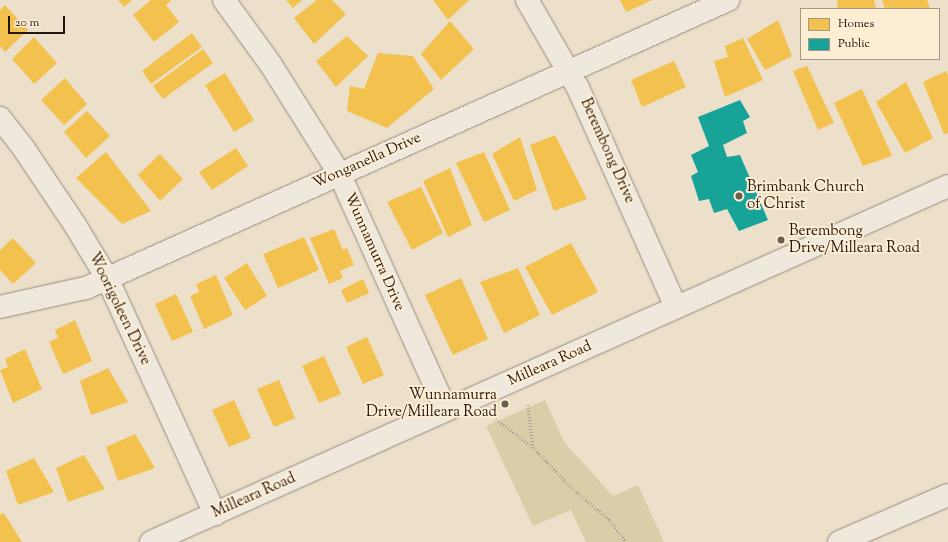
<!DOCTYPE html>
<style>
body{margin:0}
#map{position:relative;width:948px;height:542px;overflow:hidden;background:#ede0ca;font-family:"Sorts Mill Goudy",serif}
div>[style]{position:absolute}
.green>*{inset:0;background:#d8cfa8}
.homes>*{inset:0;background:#f2c14e}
.public>*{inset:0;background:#17a398}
.path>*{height:2.5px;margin-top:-1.25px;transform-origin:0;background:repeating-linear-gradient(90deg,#a7a198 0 1px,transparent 0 3px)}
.roads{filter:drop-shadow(0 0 1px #968d80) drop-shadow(0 0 1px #968d80)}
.minor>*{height:22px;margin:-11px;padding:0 11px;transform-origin:11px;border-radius:11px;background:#efe8dd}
.secondary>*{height:22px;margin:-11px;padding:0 11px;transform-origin:11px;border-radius:11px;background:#efe8dd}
.dots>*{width:11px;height:11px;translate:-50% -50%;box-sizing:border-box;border:2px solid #fcedd3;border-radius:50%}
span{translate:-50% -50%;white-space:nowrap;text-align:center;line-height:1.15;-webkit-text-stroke:4px #fcedd3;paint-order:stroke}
.street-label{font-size:15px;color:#23150f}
.poi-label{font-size:15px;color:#23150f}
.left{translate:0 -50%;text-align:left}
.right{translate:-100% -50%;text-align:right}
.legend{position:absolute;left:800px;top:8px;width:140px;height:52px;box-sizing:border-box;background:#fcedd3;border:1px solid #a59785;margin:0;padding:5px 7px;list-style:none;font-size:12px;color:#23150f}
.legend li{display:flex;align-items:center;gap:8px;height:20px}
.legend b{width:20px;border:1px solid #a59785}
.scale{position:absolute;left:8px;top:16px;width:57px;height:18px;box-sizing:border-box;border:2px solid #23150f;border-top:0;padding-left:5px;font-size:12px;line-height:14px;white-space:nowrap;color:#23150f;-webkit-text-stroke:3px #fcedd3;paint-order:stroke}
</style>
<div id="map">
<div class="green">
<div style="clip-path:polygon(545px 400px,565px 443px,613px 496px,638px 485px,664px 542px,586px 542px,571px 510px,533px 526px,486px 426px)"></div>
</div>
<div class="homes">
<div style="clip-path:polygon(118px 0,132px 0,124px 7px)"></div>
<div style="clip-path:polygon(151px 0,170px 0,171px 1px,166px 5px,179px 22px,154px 42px,133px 15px)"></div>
<div style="clip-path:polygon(286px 0,302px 0,293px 8px)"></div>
<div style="clip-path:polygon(317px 0,332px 0,346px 14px,314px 44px,294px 18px)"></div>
<div style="clip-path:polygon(433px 0,469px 0,448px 20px)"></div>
<div style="clip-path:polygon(620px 0,652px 0,626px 12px)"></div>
<div style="clip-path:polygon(837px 0,874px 0,876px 9px,838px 9px)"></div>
<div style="clip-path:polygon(882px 0,927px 0,930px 9px,885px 9px)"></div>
<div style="clip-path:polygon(5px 5px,28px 30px,5px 52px,0 46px,0 10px)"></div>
<div style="clip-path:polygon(778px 20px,792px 56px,765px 70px,747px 39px)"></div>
<div style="clip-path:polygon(450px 21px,474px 49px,441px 80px,421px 54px)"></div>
<div style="clip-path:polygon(192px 33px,202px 47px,151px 84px,142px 71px)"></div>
<div style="clip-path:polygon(347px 36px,368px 56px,336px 87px,316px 61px)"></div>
<div style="clip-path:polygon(34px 37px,57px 63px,34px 84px,12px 59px)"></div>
<div style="clip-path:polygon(743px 38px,763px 80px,725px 97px,714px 61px,728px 57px,725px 46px)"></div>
<div style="clip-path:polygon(203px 49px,213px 63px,163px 99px,153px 86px)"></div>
<div style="clip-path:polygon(378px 53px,413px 56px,434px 89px,387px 128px,347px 111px,350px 86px,364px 89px)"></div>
<div style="clip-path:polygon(674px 61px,686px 87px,642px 107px,631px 80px)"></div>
<div style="clip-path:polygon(807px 66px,834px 123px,818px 130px,793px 71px)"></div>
<div style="clip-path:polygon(946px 71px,948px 75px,948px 133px,944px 134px,923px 82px)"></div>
<div style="clip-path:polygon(225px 73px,254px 120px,234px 132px,205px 85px)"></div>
<div style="clip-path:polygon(65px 78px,87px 104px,64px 125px,41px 100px)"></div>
<div style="clip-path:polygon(906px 82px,933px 138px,905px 153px,876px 102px)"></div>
<div style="clip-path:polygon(862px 89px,892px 156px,863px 166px,834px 103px)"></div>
<div style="clip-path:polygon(87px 111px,110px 136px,86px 158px,64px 132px)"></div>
<div style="clip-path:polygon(555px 135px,587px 199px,554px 211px,530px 145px)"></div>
<div style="clip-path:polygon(520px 137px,537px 190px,514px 201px,492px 154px)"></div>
<div style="clip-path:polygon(236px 148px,248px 166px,212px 190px,199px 172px)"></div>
<div style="clip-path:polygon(106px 152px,151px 211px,122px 224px,76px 178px)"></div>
<div style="clip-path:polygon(484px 152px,510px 210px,484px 222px,456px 163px)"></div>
<div style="clip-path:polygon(160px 154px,183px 179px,160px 201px,138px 175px)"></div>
<div style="clip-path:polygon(450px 168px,472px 225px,448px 237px,423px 181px)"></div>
<div style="clip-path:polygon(421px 187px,443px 233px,412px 250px,387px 202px)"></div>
<div style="clip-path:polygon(334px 229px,343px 250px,347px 248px,354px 265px,340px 271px,343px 278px,329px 284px,310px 238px)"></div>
<div style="clip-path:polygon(304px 237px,319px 270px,278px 288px,263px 254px)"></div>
<div style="clip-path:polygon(13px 238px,36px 263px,13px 284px,0 270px,0 250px)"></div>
<div style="clip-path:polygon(571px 243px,598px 292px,552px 315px,525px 267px)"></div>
<div style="clip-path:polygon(247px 263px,267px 296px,245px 310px,224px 278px)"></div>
<div style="clip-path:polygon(518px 268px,540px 315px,504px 333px,480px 282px)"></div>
<div style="clip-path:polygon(216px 275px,233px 315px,204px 329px,190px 296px,199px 292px,196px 284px)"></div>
<div style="clip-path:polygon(461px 278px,488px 339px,453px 355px,425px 295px)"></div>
<div style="clip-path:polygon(363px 279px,369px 293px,347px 303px,341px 290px)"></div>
<div style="clip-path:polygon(176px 294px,193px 332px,172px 341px,155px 304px)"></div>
<div style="clip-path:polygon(75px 320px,92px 361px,63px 374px,49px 342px,58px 338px,55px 330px)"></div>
<div style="clip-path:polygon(367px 337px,384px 375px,363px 384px,346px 347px)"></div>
<div style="clip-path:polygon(25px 349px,42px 389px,13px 403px,0 370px,8px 367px,5px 359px)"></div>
<div style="clip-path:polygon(324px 356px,341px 394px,319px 403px,302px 366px)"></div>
<div style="clip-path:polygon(108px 368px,128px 402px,91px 415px,80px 381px)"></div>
<div style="clip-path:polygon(279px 380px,295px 418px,274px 427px,257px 389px)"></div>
<div style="clip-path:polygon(234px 400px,251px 438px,229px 447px,212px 410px)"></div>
<div style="clip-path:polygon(135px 434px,155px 468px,118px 481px,106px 447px)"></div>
<div style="clip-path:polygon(84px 455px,105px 489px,68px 502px,56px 468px)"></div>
<div style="clip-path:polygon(34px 458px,54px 492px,18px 505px,6px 471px)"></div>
<div style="clip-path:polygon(4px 513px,22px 542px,0 542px,0 514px)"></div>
</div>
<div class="public">
<div style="clip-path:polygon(740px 100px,750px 117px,743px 121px,747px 133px,723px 145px,727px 157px,740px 155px,768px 220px,739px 231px,727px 209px,714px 213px,709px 199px,699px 201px,691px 176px,698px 172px,691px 155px,709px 146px,698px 117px)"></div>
</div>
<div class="path">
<div style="left:528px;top:405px;width:41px;rotate:83deg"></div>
<div style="left:496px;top:419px;width:46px;rotate:37.1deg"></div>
<div style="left:533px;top:447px;width:57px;rotate:46.4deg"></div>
<div style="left:572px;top:488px;width:50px;rotate:40.1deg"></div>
<div style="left:610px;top:520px;width:27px;rotate:54deg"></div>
</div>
<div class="roads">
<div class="minor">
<div style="left:224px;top:0;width:80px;rotate:54.1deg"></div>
<div style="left:271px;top:65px;width:128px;rotate:57.8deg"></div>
<div style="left:339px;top:173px;width:260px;rotate:65.7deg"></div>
<div style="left:527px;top:0;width:102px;rotate:59.9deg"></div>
<div style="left:578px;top:88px;width:240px;rotate:65.9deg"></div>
<div style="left:0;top:118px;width:39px;rotate:52deg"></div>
<div style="left:24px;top:149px;width:92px;rotate:56.1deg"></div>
<div style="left:75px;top:225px;width:62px;rotate:58.9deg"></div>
<div style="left:107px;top:278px;width:260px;rotate:65.4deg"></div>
<div style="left:0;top:307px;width:88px;rotate:-12.5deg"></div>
<div style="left:86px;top:288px;width:704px;rotate:-24.16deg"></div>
<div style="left:839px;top:542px;width:119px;rotate:-23.3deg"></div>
</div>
<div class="secondary">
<div style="left:151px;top:542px;width:873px;rotate:-24.07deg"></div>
</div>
</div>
<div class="dots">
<div style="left:739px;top:196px;background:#6a5c50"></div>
<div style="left:781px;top:240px;background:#6a5c50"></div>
<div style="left:505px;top:404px;background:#6a5c50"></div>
</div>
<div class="street-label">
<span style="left:607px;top:151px;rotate:66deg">Berembong Drive</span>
<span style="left:367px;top:161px;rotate:-24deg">Wonganella Drive</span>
<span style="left:374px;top:252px;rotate:66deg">Wunnamurra Drive</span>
<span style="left:119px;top:309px;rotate:64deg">Woorigoleen Drive</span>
<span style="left:550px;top:364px;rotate:-24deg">Milleara Road</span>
<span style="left:254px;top:496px;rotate:-24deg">Milleara Road</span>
</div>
<div class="poi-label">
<span class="left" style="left:747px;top:196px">Brimbank Church<br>of Christ</span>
<span class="left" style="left:789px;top:240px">Berembong<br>Drive/Milleara Road</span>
<span class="right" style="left:497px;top:404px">Wunnamurra<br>Drive/Milleara Road</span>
</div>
<ul class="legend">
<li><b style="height:11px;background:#f2c14e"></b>Homes</li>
<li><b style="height:11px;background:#17a398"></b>Public</li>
</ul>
<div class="scale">20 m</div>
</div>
